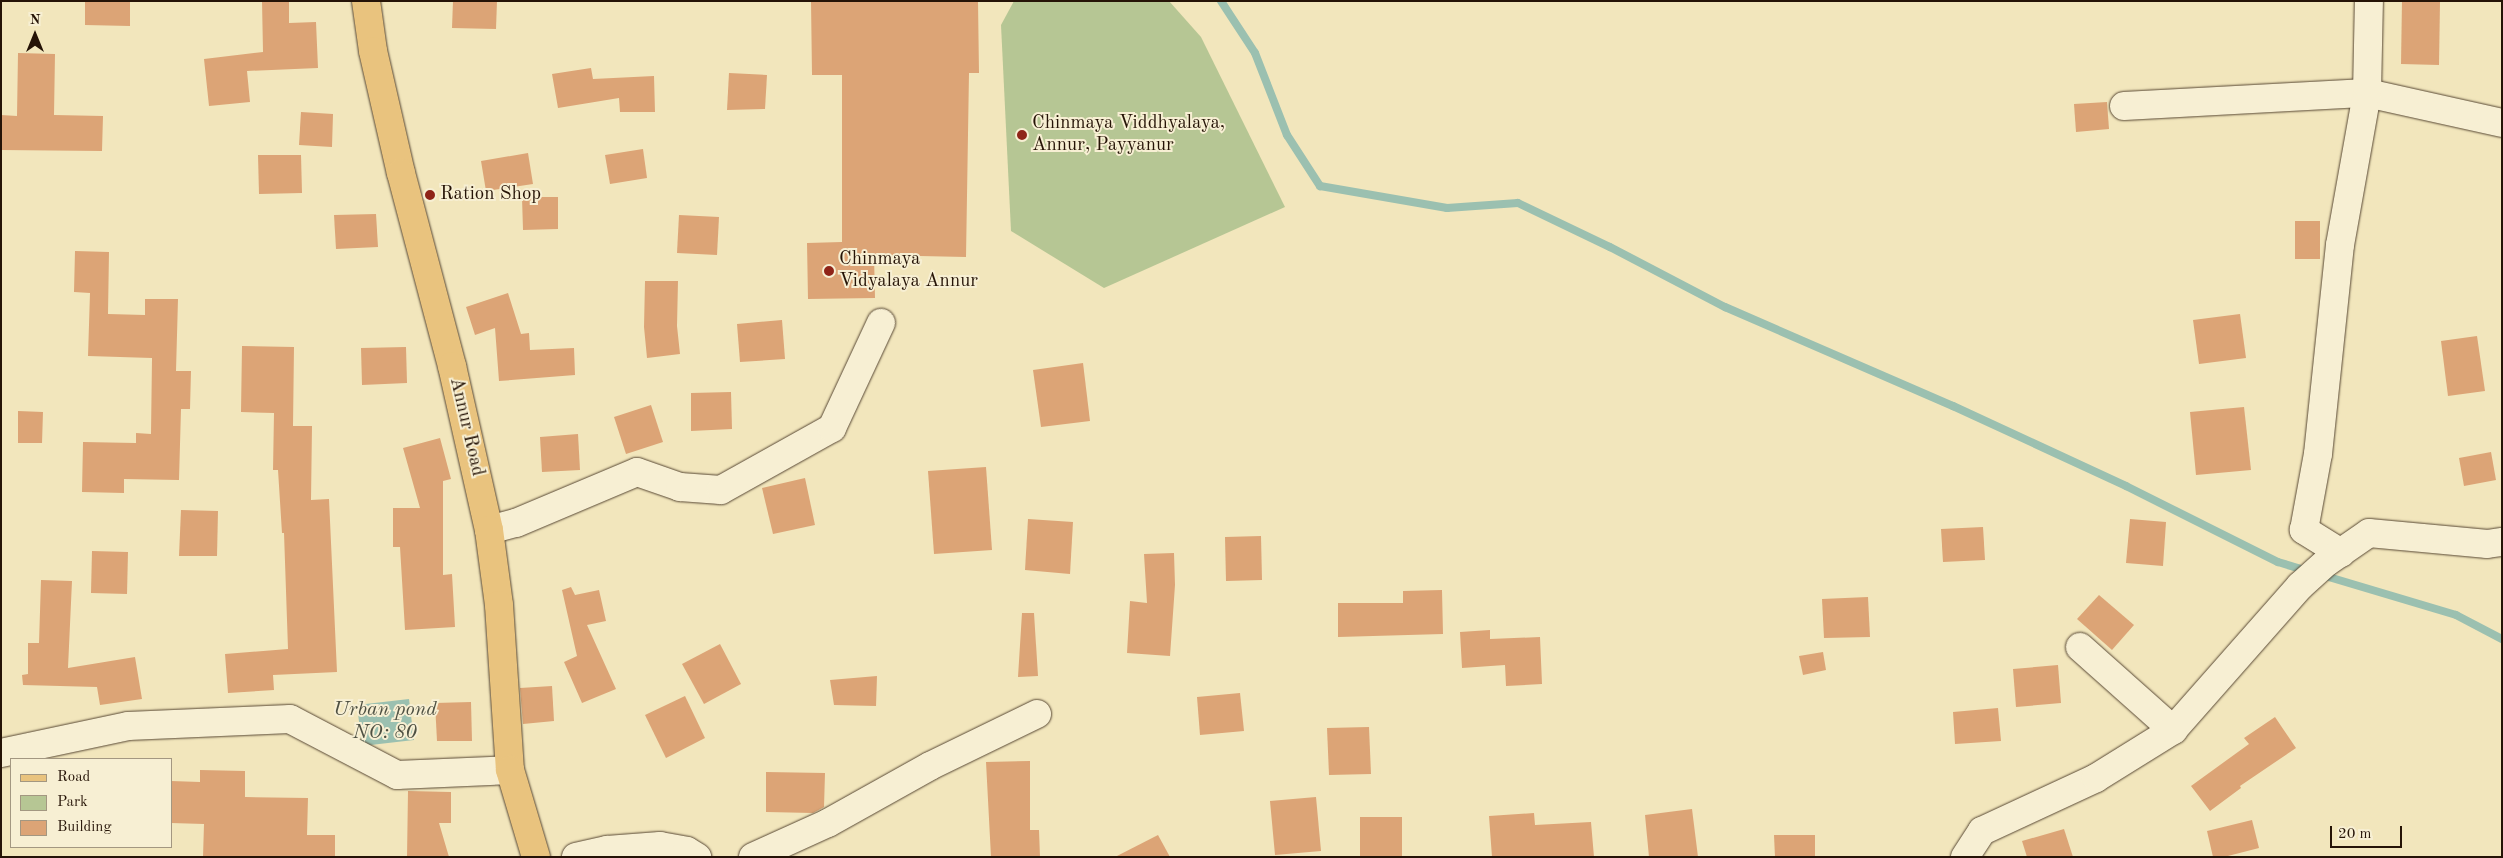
<!DOCTYPE html>
<style>
body{margin:0}
#map{position:relative;width:2503px;height:858px;overflow:hidden;background:#f2e6bc;font-family:"Old Standard TT",serif}
div>[style]{position:absolute}
.green>*{inset:0;background:#b6c694}
.water>*{inset:0;background:#9bc0b0}
.stream>*{height:8px;margin:-4px;padding:0 4px;transform-origin:4px;border-radius:4px;background:#9bc0b0}
.building>*{inset:0;background:#dca476}
.roads{filter:drop-shadow(0 0 1px #584834) drop-shadow(0 0 1px #584834)}
.minor>*{height:28px;margin:-14px;padding:0 14px;transform-origin:14px;border-radius:14px;background:#f7efd3}
.major>*{height:28px;margin:-14px;padding:0 14px;transform-origin:14px;border-radius:14px;background:#e9c37e}
.dots>*{width:14px;height:14px;translate:-50% -50%;box-sizing:border-box;border:2px solid #f7efd3;border-radius:50%}
span{translate:-50% -50%;white-space:nowrap;text-align:center;line-height:1.15;-webkit-text-stroke:4px #f7efd3;paint-order:stroke}
.poi-label{font-size:19px;color:#251306}
.left{translate:0 -50%;text-align:left}
.street-label{font-size:19px;color:#251306}
.water-label{font-size:20px;color:#4e5042;font-style:italic}
.frame{position:absolute;inset:0;border:2px solid #251306;pointer-events:none}
.legend{position:absolute;left:10px;top:758px;width:162px;height:90px;box-sizing:border-box;background:#f7efd3;border:1px solid #a39781;margin:0;padding:6px 9px;list-style:none;font-size:15px;color:#251306}
.legend li{display:flex;align-items:center;gap:10px;height:25px}
.legend b{width:25px;border:1px solid #a39781}
.north{position:absolute;left:10px;top:10px;width:50px;height:50px;-webkit-text-stroke:4px #f7efd3;paint-order:stroke;rotate:0deg;font-size:14px;font-weight:700;line-height:20px;text-align:center;color:#251306}
.north::after{content:'';display:block;margin:auto;width:18px;height:22px;background:#251306;clip-path:polygon(50% 0,100% 100%,50% 72%,0 100%)}
.scale{position:absolute;left:2330px;top:826px;width:72px;height:22px;box-sizing:border-box;border:2px solid #251306;border-top:0;padding-left:6px;font-size:15px;line-height:18px;white-space:nowrap;color:#251306;-webkit-text-stroke:4px #f7efd3;paint-order:stroke}
</style>
<div id="map">
<div class="green">
<div style="clip-path:polygon(1014px 1px,1169px 1px,1201px 37px,1285px 207px,1104px 288px,1011px 231px,1001px 25px)"></div>
</div>
<div class="water">
<div style="clip-path:polygon(409px 699px,414px 740px,362px 746px,357px 705px)"></div>
</div>
<div class="stream">
<div style="left:1221px;top:1px;width:62px;rotate:56.8deg"></div>
<div style="left:1255px;top:53px;width:88px;rotate:68.7deg"></div>
<div style="left:1287px;top:135px;width:61px;rotate:57.1deg"></div>
<div style="left:1320px;top:186px;width:129px;rotate:9.8deg"></div>
<div style="left:1447px;top:208px;width:71px;rotate:-4deg"></div>
<div style="left:1518px;top:203px;width:102px;rotate:25.6deg"></div>
<div style="left:1610px;top:247px;width:130px;rotate:27.6deg"></div>
<div style="left:1725px;top:307px;width:249px;rotate:23.5deg"></div>
<div style="left:1953px;top:406px;width:191px;rotate:24.8deg"></div>
<div style="left:2126px;top:486px;width:170px;rotate:26.6deg"></div>
<div style="left:2278px;top:562px;width:31px;rotate:17deg"></div>
<div style="left:2322px;top:575px;width:140px;rotate:16.6deg"></div>
<div style="left:2456px;top:615px;width:52px;rotate:27.6deg"></div>
</div>
<div class="building">
<div style="clip-path:polygon(85px 1px,130px 1px,130px 26px,85px 25px)"></div>
<div style="clip-path:polygon(262px 1px,289px 1px,289px 23px,316px 22px,318px 68px,247px 71px,250px 102px,209px 106px,204px 59px,263px 52px)"></div>
<div style="clip-path:polygon(453px 1px,497px 1px,496px 29px,452px 28px)"></div>
<div style="clip-path:polygon(811px 1px,978px 1px,979px 73px,969px 73px,966px 257px,874px 255px,875px 298px,808px 299px,807px 243px,842px 242px,842px 75px,812px 75px)"></div>
<div style="clip-path:polygon(2402px 1px,2440px 1px,2439px 65px,2401px 64px)"></div>
<div style="clip-path:polygon(18px 53px,55px 54px,54px 115px,103px 116px,102px 151px,1px 150px,1px 115px,17px 116px)"></div>
<div style="clip-path:polygon(591px 68px,593px 79px,654px 76px,655px 112px,620px 112px,619px 98px,558px 108px,552px 74px)"></div>
<div style="clip-path:polygon(729px 73px,767px 75px,765px 109px,727px 110px)"></div>
<div style="clip-path:polygon(2107px 102px,2109px 129px,2076px 132px,2074px 104px)"></div>
<div style="clip-path:polygon(301px 112px,333px 114px,332px 147px,299px 145px)"></div>
<div style="clip-path:polygon(643px 149px,647px 178px,610px 184px,605px 155px)"></div>
<div style="clip-path:polygon(528px 153px,533px 184px,486px 191px,481px 161px)"></div>
<div style="clip-path:polygon(258px 155px,301px 155px,302px 193px,259px 194px)"></div>
<div style="clip-path:polygon(522px 197px,558px 197px,558px 229px,523px 230px)"></div>
<div style="clip-path:polygon(376px 214px,378px 247px,336px 249px,334px 215px)"></div>
<div style="clip-path:polygon(679px 215px,719px 217px,717px 255px,677px 253px)"></div>
<div style="clip-path:polygon(2295px 221px,2320px 221px,2320px 259px,2295px 259px)"></div>
<div style="clip-path:polygon(75px 251px,109px 252px,108px 314px,145px 315px,145px 299px,178px 299px,176px 371px,191px 371px,190px 409px,181px 409px,179px 480px,124px 479px,124px 493px,82px 492px,83px 442px,136px 443px,136px 433px,151px 434px,152px 358px,88px 356px,90px 293px,74px 292px)"></div>
<div style="clip-path:polygon(645px 281px,678px 281px,677px 326px,680px 354px,647px 358px,644px 327px)"></div>
<div style="clip-path:polygon(508px 293px,521px 334px,529px 333px,530px 350px,574px 348px,575px 375px,499px 381px,495px 328px,475px 335px,466px 307px)"></div>
<div style="clip-path:polygon(2240px 314px,2246px 358px,2199px 364px,2193px 320px)"></div>
<div style="clip-path:polygon(782px 320px,785px 359px,740px 362px,737px 324px)"></div>
<div style="clip-path:polygon(2477px 336px,2485px 391px,2448px 396px,2441px 341px)"></div>
<div style="clip-path:polygon(242px 346px,294px 347px,293px 426px,312px 426px,311px 500px,329px 499px,337px 672px,273px 675px,274px 690px,228px 693px,225px 654px,288px 649px,284px 533px,282px 533px,278px 470px,273px 470px,274px 413px,241px 412px)"></div>
<div style="clip-path:polygon(406px 347px,407px 383px,362px 385px,361px 348px)"></div>
<div style="clip-path:polygon(1083px 363px,1090px 421px,1041px 427px,1033px 370px)"></div>
<div style="clip-path:polygon(731px 392px,732px 429px,691px 431px,691px 393px)"></div>
<div style="clip-path:polygon(651px 405px,663px 442px,626px 454px,614px 417px)"></div>
<div style="clip-path:polygon(2244px 407px,2251px 470px,2196px 475px,2190px 412px)"></div>
<div style="clip-path:polygon(18px 411px,43px 412px,42px 443px,18px 443px)"></div>
<div style="clip-path:polygon(578px 434px,580px 470px,542px 472px,540px 437px)"></div>
<div style="clip-path:polygon(440px 438px,451px 479px,443px 481px,443px 575px,452px 574px,455px 627px,405px 630px,400px 547px,393px 547px,393px 508px,420px 508px,403px 448px)"></div>
<div style="clip-path:polygon(2491px 452px,2496px 480px,2464px 486px,2459px 458px)"></div>
<div style="clip-path:polygon(986px 467px,992px 550px,934px 554px,928px 471px)"></div>
<div style="clip-path:polygon(805px 478px,815px 525px,773px 534px,762px 488px)"></div>
<div style="clip-path:polygon(181px 510px,218px 511px,217px 556px,179px 556px)"></div>
<div style="clip-path:polygon(1028px 519px,1073px 522px,1070px 574px,1025px 570px)"></div>
<div style="clip-path:polygon(2130px 519px,2166px 522px,2163px 566px,2126px 563px)"></div>
<div style="clip-path:polygon(1983px 527px,1985px 560px,1943px 562px,1941px 529px)"></div>
<div style="clip-path:polygon(1261px 536px,1262px 580px,1226px 581px,1225px 537px)"></div>
<div style="clip-path:polygon(92px 551px,128px 552px,127px 594px,91px 593px)"></div>
<div style="clip-path:polygon(1174px 553px,1175px 585px,1170px 656px,1127px 653px,1130px 601px,1147px 603px,1144px 554px)"></div>
<div style="clip-path:polygon(41px 580px,72px 581px,68px 668px,135px 657px,142px 699px,100px 705px,97px 687px,23px 685px,22px 675px,28px 674px,28px 643px,39px 643px)"></div>
<div style="clip-path:polygon(571px 587px,575px 595px,599px 590px,606px 621px,587px 625px,616px 689px,582px 703px,564px 662px,577px 656px,562px 590px)"></div>
<div style="clip-path:polygon(1442px 590px,1443px 634px,1338px 637px,1338px 603px,1403px 603px,1403px 591px)"></div>
<div style="clip-path:polygon(2099px 595px,2134px 625px,2112px 650px,2077px 619px)"></div>
<div style="clip-path:polygon(1868px 597px,1870px 637px,1824px 638px,1822px 599px)"></div>
<div style="clip-path:polygon(1022px 613px,1034px 613px,1038px 676px,1018px 677px)"></div>
<div style="clip-path:polygon(1490px 630px,1490px 639px,1540px 637px,1542px 684px,1506px 686px,1505px 665px,1462px 668px,1460px 632px)"></div>
<div style="clip-path:polygon(720px 644px,741px 684px,704px 704px,682px 664px)"></div>
<div style="clip-path:polygon(1823px 652px,1826px 670px,1803px 675px,1799px 656px)"></div>
<div style="clip-path:polygon(2058px 665px,2061px 703px,2016px 707px,2013px 669px)"></div>
<div style="clip-path:polygon(877px 676px,876px 706px,834px 705px,830px 680px)"></div>
<div style="clip-path:polygon(552px 686px,554px 721px,523px 724px,520px 688px)"></div>
<div style="clip-path:polygon(1240px 693px,1244px 731px,1200px 735px,1197px 697px)"></div>
<div style="clip-path:polygon(685px 696px,705px 738px,666px 758px,645px 715px)"></div>
<div style="clip-path:polygon(471px 702px,472px 741px,437px 741px,435px 703px)"></div>
<div style="clip-path:polygon(1998px 708px,2001px 741px,1955px 744px,1953px 712px)"></div>
<div style="clip-path:polygon(2275px 717px,2296px 748px,2240px 786px,2241px 788px,2210px 811px,2191px 786px,2249px 744px,2244px 738px)"></div>
<div style="clip-path:polygon(1369px 727px,1371px 774px,1329px 775px,1327px 728px)"></div>
<div style="clip-path:polygon(1030px 761px,1030px 830px,1039px 830px,1040px 857px,991px 857px,986px 762px)"></div>
<div style="clip-path:polygon(200px 770px,245px 771px,245px 797px,308px 798px,307px 835px,335px 835px,335px 857px,203px 857px,204px 824px,171px 823px,171px 781px,200px 782px)"></div>
<div style="clip-path:polygon(766px 772px,825px 773px,824px 807px,813px 813px,766px 812px)"></div>
<div style="clip-path:polygon(408px 791px,451px 792px,451px 823px,439px 823px,449px 857px,407px 857px)"></div>
<div style="clip-path:polygon(1316px 797px,1321px 851px,1275px 855px,1270px 801px)"></div>
<div style="clip-path:polygon(1692px 809px,1698px 857px,1649px 857px,1645px 815px)"></div>
<div style="clip-path:polygon(1534px 813px,1535px 825px,1591px 822px,1594px 857px,1492px 857px,1489px 816px)"></div>
<div style="clip-path:polygon(1360px 817px,1402px 817px,1402px 857px,1360px 857px)"></div>
<div style="clip-path:polygon(2252px 820px,2259px 848px,2224px 857px,2213px 857px,2207px 831px)"></div>
<div style="clip-path:polygon(2064px 829px,2073px 857px,2027px 857px,2022px 841px)"></div>
<div style="clip-path:polygon(1158px 835px,1170px 857px,1115px 857px)"></div>
<div style="clip-path:polygon(1774px 835px,1815px 835px,1815px 857px,1775px 857px)"></div>
</div>
<div class="roads">
<div class="minor">
<div style="left:2124px;top:106px;width:243px;rotate:-3.1deg"></div>
<div style="left:2367px;top:93px;width:138px;rotate:12.5deg"></div>
<div style="left:489px;top:530px;width:28px;rotate:-15deg"></div>
<div style="left:516px;top:523px;width:131px;rotate:-22.9deg"></div>
<div style="left:637px;top:472px;width:46px;rotate:19.2deg"></div>
<div style="left:680px;top:487px;width:41px;rotate:4.2deg"></div>
<div style="left:721px;top:490px;width:127px;rotate:-29.2deg"></div>
<div style="left:832px;top:428px;width:116px;rotate:-65deg"></div>
<div style="left:2341px;top:553px;width:44px;rotate:-148.1deg"></div>
<div style="left:2304px;top:530px;width:77px;rotate:-79.6deg"></div>
<div style="left:2318px;top:454px;width:210px;rotate:-84deg"></div>
<div style="left:2340px;top:245px;width:154px;rotate:-79.9deg"></div>
<div style="left:2367px;top:93px;width:92px;rotate:-88.8deg"></div>
<div style="left:2080px;top:647px;width:125px;rotate:41.7deg"></div>
<div style="left:1px;top:753px;width:130px;rotate:-12deg"></div>
<div style="left:128px;top:726px;width:162px;rotate:-2.5deg"></div>
<div style="left:290px;top:719px;width:121px;rotate:27.6deg"></div>
<div style="left:397px;top:775px;width:113px;rotate:-2.5deg"></div>
<div style="left:576px;top:857px;width:32px;rotate:-13deg"></div>
<div style="left:607px;top:850px;width:53px;rotate:-4.3deg"></div>
<div style="left:660px;top:846px;width:27px;rotate:10deg"></div>
<div style="left:687px;top:851px;width:12px;rotate:31deg"></div>
<div style="left:753px;top:857px;width:82px;rotate:-24.4deg"></div>
<div style="left:828px;top:823px;width:117px;rotate:-29.2deg"></div>
<div style="left:930px;top:766px;width:119px;rotate:-25.9deg"></div>
<div style="left:1965px;top:857px;width:31px;rotate:-57deg"></div>
<div style="left:1982px;top:831px;width:126px;rotate:-24.9deg"></div>
<div style="left:2096px;top:778px;width:91px;rotate:-31.9deg"></div>
<div style="left:2173px;top:730px;width:192px;rotate:-48.6deg"></div>
<div style="left:2300px;top:586px;width:36px;rotate:-42deg"></div>
<div style="left:2327px;top:562px;width:51px;rotate:-34.6deg"></div>
<div style="left:2369px;top:533px;width:119px;rotate:5.3deg"></div>
<div style="left:2487px;top:544px;width:15px;rotate:-8deg"></div>
</div>
<div class="major">
<div style="left:366px;top:1px;width:50px;rotate:82deg"></div>
<div style="left:373px;top:51px;width:125px;rotate:77.1deg"></div>
<div style="left:401px;top:173px;width:200px;rotate:75.2deg"></div>
<div style="left:452px;top:366px;width:168px;rotate:77.3deg"></div>
<div style="left:489px;top:530px;width:76px;rotate:82.4deg"></div>
<div style="left:499px;top:605px;width:165px;rotate:86.2deg"></div>
<div style="left:510px;top:770px;width:91px;rotate:73.4deg"></div>
</div>
</div>
<div class="dots">
<div style="left:1022px;top:135px;background:#8f2418"></div>
<div style="left:430px;top:195px;background:#8f2418"></div>
<div style="left:829px;top:271px;background:#8f2418"></div>
</div>
<div class="poi-label">
<span class="left" style="left:1032px;top:135px">Chinmaya Viddhyalaya,<br>Annur, Payyanur</span>
<span class="left" style="left:440px;top:195px">Ration Shop</span>
<span class="left" style="left:839px;top:271px">Chinmaya<br>Vidyalaya Annur</span>
</div>
<div class="street-label">
<span style="left:466px;top:427px;rotate:77deg">Annur Road</span>
</div>
<div class="water-label">
<span style="left:385px;top:722px">Urban pond<br>NO: 80</span>
</div>
<div class="frame"></div>
<ul class="legend">
<li><b style="height:6px;background:#e9c37e"></b>Road</li>
<li><b style="height:14px;background:#b6c694"></b>Park</li>
<li><b style="height:14px;background:#dca476"></b>Building</li>
</ul>
<div class="north">N</div>
<div class="scale">20 m</div>
</div>
